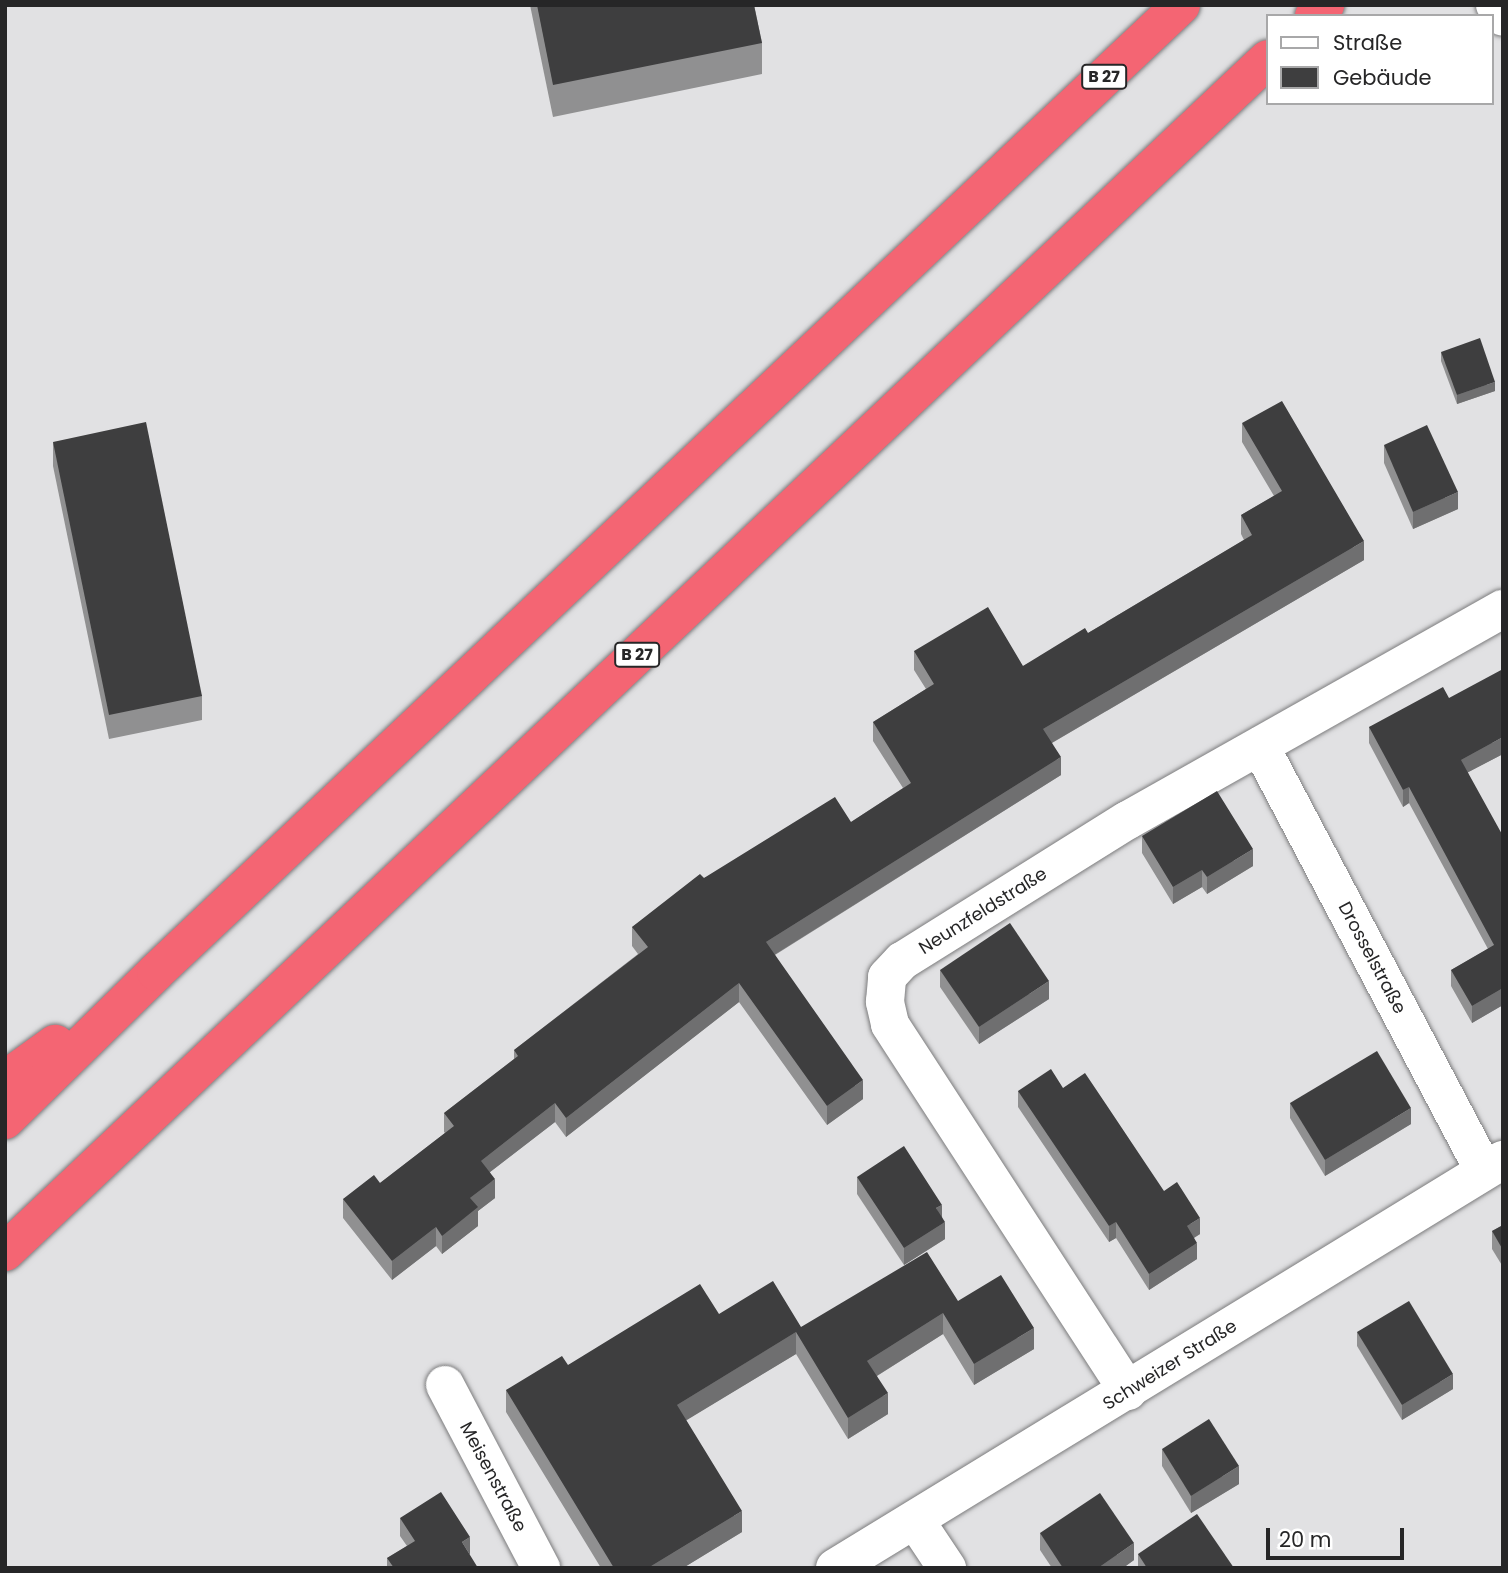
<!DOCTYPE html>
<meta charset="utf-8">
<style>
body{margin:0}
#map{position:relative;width:1508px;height:1573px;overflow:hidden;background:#e1e1e3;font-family:Poppins,sans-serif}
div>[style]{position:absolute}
.roads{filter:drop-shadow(0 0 2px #7c7c7d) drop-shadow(0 0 2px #7c7c7d)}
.minor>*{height:38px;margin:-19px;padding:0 19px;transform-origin:19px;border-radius:19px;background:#fff}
.highway>*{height:38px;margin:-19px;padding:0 19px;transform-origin:19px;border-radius:19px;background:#f46573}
.wall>*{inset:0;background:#909091}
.shaded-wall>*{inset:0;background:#6f6f70}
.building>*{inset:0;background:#3e3e3f}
span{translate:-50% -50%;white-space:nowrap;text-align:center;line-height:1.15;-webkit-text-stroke:7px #fff;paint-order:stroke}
.shield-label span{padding:2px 5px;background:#fff;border:2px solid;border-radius:5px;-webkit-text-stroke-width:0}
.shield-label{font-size:16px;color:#262627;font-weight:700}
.street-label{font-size:18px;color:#262627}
.frame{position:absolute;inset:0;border:7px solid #262627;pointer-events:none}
.legend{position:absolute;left:1266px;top:14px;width:228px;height:91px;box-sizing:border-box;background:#fff;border:2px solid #a8a8a9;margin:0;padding:9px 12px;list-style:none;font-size:21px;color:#262627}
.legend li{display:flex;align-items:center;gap:14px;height:35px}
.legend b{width:35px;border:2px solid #a8a8a9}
.scale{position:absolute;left:1266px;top:1528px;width:138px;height:32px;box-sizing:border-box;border:4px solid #262627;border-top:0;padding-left:9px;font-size:21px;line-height:24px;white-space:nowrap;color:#262627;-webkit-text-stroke:5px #fff;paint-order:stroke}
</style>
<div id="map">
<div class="roads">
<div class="minor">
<div style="left:1495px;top:5px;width:14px;rotate:56deg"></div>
<div style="left:1260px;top:746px;width:480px;rotate:62.2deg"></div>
<div style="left:445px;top:1385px;width:207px;rotate:62.3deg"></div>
<div style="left:1128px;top:1391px;width:437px;rotate:-123deg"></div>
<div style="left:890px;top:1024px;width:23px;rotate:-103deg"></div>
<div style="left:885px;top:1002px;width:25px;rotate:-85deg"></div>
<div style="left:887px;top:977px;width:22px;rotate:-47deg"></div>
<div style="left:902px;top:961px;width:266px;rotate:-32deg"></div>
<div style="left:1128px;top:820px;width:430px;rotate:-29.4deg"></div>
<div style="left:915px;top:1520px;width:58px;rotate:56.3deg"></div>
<div style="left:835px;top:1568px;width:783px;rotate:-31.42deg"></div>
</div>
<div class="highway">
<div style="left:1314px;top:16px;width:16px;rotate:-45deg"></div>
<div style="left:5px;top:1080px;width:62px;rotate:-35.8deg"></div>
<div style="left:5px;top:1120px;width:211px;rotate:-44.4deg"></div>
<div style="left:156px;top:972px;width:1409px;rotate:-43.33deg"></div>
<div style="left:5px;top:1252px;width:1737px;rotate:-43.37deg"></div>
</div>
</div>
<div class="wall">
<div style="clip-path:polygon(530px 5px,754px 5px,762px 43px,762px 74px,553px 117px)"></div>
<div style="clip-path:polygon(1441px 352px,1495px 391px,1457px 404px,1441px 361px)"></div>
<div style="clip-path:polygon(1242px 423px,1364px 560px,1052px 743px,1061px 775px,775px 955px,863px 1099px,827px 1125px,739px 1002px,566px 1137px,555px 1122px,490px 1172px,495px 1198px,478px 1211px,478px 1226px,442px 1254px,436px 1246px,392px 1280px,343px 1218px,343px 1199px,380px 1183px,445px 1133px,444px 1132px,444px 1113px,514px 1059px,514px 1050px,638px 954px,632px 946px,632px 927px,704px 878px,851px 822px,903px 788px,873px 741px,873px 722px,926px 689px,914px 670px,914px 651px,1023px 666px,1088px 633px,1244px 540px,1241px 534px,1241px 515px,1274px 496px,1242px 442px)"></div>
<div style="clip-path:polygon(53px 442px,202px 696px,202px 720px,109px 739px,53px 466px)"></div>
<div style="clip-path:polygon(1384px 445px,1458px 509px,1413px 529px,1384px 463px)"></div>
<div style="clip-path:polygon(1449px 698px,1503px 754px,1468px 772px,1503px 1005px,1472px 1023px,1451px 986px,1451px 970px,1488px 949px,1409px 803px,1403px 807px,1369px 743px,1369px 727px)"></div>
<div style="clip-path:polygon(1142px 836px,1253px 866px,1207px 894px,1202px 887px,1173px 904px,1142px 853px)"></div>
<div style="clip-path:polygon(940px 970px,1049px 999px,979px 1044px,940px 987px)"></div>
<div style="clip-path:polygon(1063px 1088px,1200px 1234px,1194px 1238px,1197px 1259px,1149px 1290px,1116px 1238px,1109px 1242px,1018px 1107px,1018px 1091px)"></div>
<div style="clip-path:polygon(1290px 1103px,1411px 1124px,1325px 1176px,1290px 1118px)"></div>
<div style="clip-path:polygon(857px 1177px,942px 1216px,945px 1239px,904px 1265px,857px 1194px)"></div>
<div style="clip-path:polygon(1503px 1225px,1503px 1267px,1492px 1249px,1492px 1231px)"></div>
<div style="clip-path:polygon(958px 1301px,1034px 1349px,974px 1385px,943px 1334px,877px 1376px,888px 1414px,848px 1439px,796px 1354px,686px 1420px,742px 1532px,683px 1568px,601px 1568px,506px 1412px,506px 1390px,568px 1365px,719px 1314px,801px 1327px)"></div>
<div style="clip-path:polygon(1357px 1332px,1453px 1389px,1402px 1420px,1357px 1346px)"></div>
<div style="clip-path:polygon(1162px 1449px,1239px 1484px,1191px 1513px,1162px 1466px)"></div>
<div style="clip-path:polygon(400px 1518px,478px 1568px,387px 1568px,387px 1558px,407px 1546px,400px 1536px)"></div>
<div style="clip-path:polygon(1040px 1533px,1134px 1560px,1123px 1568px,1052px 1568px,1040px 1550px)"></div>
<div style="clip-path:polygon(1138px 1554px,1234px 1568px,1138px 1568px)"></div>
</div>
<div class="shaded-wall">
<div style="clip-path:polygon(1495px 382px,1495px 391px,1457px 404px,1457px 395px)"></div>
<div style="clip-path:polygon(1458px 492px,1458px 509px,1413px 529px,1413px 512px)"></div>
<div style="clip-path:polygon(1364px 541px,1364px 560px,1043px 748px,1043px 729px)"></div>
<div style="clip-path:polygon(1503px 737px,1503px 754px,1461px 776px,1461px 760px)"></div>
<div style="clip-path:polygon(1061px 757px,1061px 775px,766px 960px,766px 942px)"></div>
<div style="clip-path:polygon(1409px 787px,1409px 803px,1403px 807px,1403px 790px)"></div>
<div style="clip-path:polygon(1253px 849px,1253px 866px,1207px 894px,1207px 877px)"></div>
<div style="clip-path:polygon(1202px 870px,1202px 887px,1173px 904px,1173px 887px)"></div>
<div style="clip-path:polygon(1049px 981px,1049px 999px,979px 1044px,979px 1027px)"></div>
<div style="clip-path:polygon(739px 983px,739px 1002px,566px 1137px,566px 1118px)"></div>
<div style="clip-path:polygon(1503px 988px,1503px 1005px,1472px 1023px,1472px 1006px)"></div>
<div style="clip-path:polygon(863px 1080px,863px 1099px,827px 1125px,827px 1106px)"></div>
<div style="clip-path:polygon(555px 1103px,555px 1122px,481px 1179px,481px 1161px)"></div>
<div style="clip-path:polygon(1411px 1108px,1411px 1124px,1325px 1176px,1325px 1160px)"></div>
<div style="clip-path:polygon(495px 1179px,495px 1198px,478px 1211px,478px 1226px,442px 1254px,442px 1236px,470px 1198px)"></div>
<div style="clip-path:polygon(942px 1205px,942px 1222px,936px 1208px)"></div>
<div style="clip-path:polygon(1200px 1218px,1200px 1234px,1187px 1242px,1187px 1226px)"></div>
<div style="clip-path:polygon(945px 1222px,945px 1239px,904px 1265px,904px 1248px)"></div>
<div style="clip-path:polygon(1116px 1222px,1116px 1238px,1109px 1242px,1109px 1226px)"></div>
<div style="clip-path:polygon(436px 1227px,436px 1246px,392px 1280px,392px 1261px)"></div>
<div style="clip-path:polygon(1197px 1243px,1197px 1259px,1149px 1290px,1149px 1274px)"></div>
<div style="clip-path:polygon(943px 1313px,943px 1334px,867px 1382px,867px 1361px)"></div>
<div style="clip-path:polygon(1034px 1328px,1034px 1349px,974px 1385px,974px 1364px)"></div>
<div style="clip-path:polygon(796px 1332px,796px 1354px,677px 1426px,677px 1405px)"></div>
<div style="clip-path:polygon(1453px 1374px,1453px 1389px,1402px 1420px,1402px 1405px)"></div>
<div style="clip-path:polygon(888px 1393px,888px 1414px,848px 1439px,848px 1418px)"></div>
<div style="clip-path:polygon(1239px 1466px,1239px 1484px,1191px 1513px,1191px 1496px)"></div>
<div style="clip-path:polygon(742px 1511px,742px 1532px,683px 1568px,648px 1568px)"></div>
<div style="clip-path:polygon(470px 1537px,470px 1555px,462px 1542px)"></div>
<div style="clip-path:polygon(1134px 1543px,1134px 1560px,1123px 1568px,1098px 1568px)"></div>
</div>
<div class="building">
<div style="clip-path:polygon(537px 5px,754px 5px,762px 43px,553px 85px)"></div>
<div style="clip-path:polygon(1480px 338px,1495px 382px,1457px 395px,1441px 352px)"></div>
<div style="clip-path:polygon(1282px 401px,1364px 541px,1043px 729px,1061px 757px,766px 942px,863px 1080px,827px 1106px,739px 983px,566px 1118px,555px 1103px,481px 1161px,495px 1179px,470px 1198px,478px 1207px,442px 1236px,436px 1227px,392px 1261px,343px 1199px,374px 1175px,380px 1183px,454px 1126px,444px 1113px,518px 1056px,514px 1050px,648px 947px,632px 927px,700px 874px,704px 878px,835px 797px,851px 822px,911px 783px,873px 722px,934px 684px,914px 651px,988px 607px,1023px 666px,1085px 628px,1088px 633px,1252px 535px,1241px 515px,1282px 491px,1242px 423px)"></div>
<div style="clip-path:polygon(146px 422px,202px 696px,109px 715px,53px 442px)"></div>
<div style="clip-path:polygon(1427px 425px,1458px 492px,1413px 512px,1384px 445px)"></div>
<div style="clip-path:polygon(1503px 669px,1503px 737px,1461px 760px,1503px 836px,1503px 988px,1472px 1006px,1451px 970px,1494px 945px,1409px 787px,1403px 790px,1369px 727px,1443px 687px,1449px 698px)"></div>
<div style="clip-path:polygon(1217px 791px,1253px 849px,1207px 877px,1202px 870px,1173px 887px,1142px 836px)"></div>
<div style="clip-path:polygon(1010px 923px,1049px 981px,979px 1027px,940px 970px)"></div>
<div style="clip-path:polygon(1377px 1051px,1411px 1108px,1325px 1160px,1290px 1103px)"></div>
<div style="clip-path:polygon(1051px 1069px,1063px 1088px,1085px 1073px,1164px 1191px,1177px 1182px,1200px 1218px,1187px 1226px,1197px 1243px,1149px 1274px,1116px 1222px,1109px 1226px,1018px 1091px)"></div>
<div style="clip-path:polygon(904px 1146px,942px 1205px,936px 1208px,945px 1222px,904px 1248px,857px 1177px)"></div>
<div style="clip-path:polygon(1503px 1225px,1503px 1250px,1492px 1231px)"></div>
<div style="clip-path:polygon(927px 1252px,958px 1301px,1001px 1275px,1034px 1328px,974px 1364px,943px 1313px,867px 1361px,888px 1393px,848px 1418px,796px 1332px,677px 1405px,742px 1511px,648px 1568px,614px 1568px,506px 1390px,562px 1356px,568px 1365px,700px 1284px,719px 1314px,773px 1281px,801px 1327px)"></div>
<div style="clip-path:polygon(1409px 1301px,1453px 1374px,1402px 1405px,1357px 1332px)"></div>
<div style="clip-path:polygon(1209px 1419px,1239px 1466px,1191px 1496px,1162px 1449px)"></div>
<div style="clip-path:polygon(441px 1492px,470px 1537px,462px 1542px,478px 1568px,394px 1568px,387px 1558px,415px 1541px,400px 1518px)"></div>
<div style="clip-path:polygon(1100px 1493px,1134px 1543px,1098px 1568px,1063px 1568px,1040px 1533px)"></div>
<div style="clip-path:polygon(1197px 1514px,1234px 1568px,1147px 1568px,1138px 1554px)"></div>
</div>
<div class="shield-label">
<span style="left:1104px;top:77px">B 27</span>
<span style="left:637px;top:655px">B 27</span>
</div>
<div class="street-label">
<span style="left:983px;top:911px;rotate:-32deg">Neunzfeldstraße</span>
<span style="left:1372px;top:958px;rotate:62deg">Drosselstraße</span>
<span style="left:1170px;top:1365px;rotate:-32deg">Schweizer Straße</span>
<span style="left:493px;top:1477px;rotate:62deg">Meisenstraße</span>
</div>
<div class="frame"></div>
<ul class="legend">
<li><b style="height:9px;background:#fff"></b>Straße</li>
<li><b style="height:19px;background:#3e3e3f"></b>Gebäude</li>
</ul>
<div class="scale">20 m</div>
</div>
